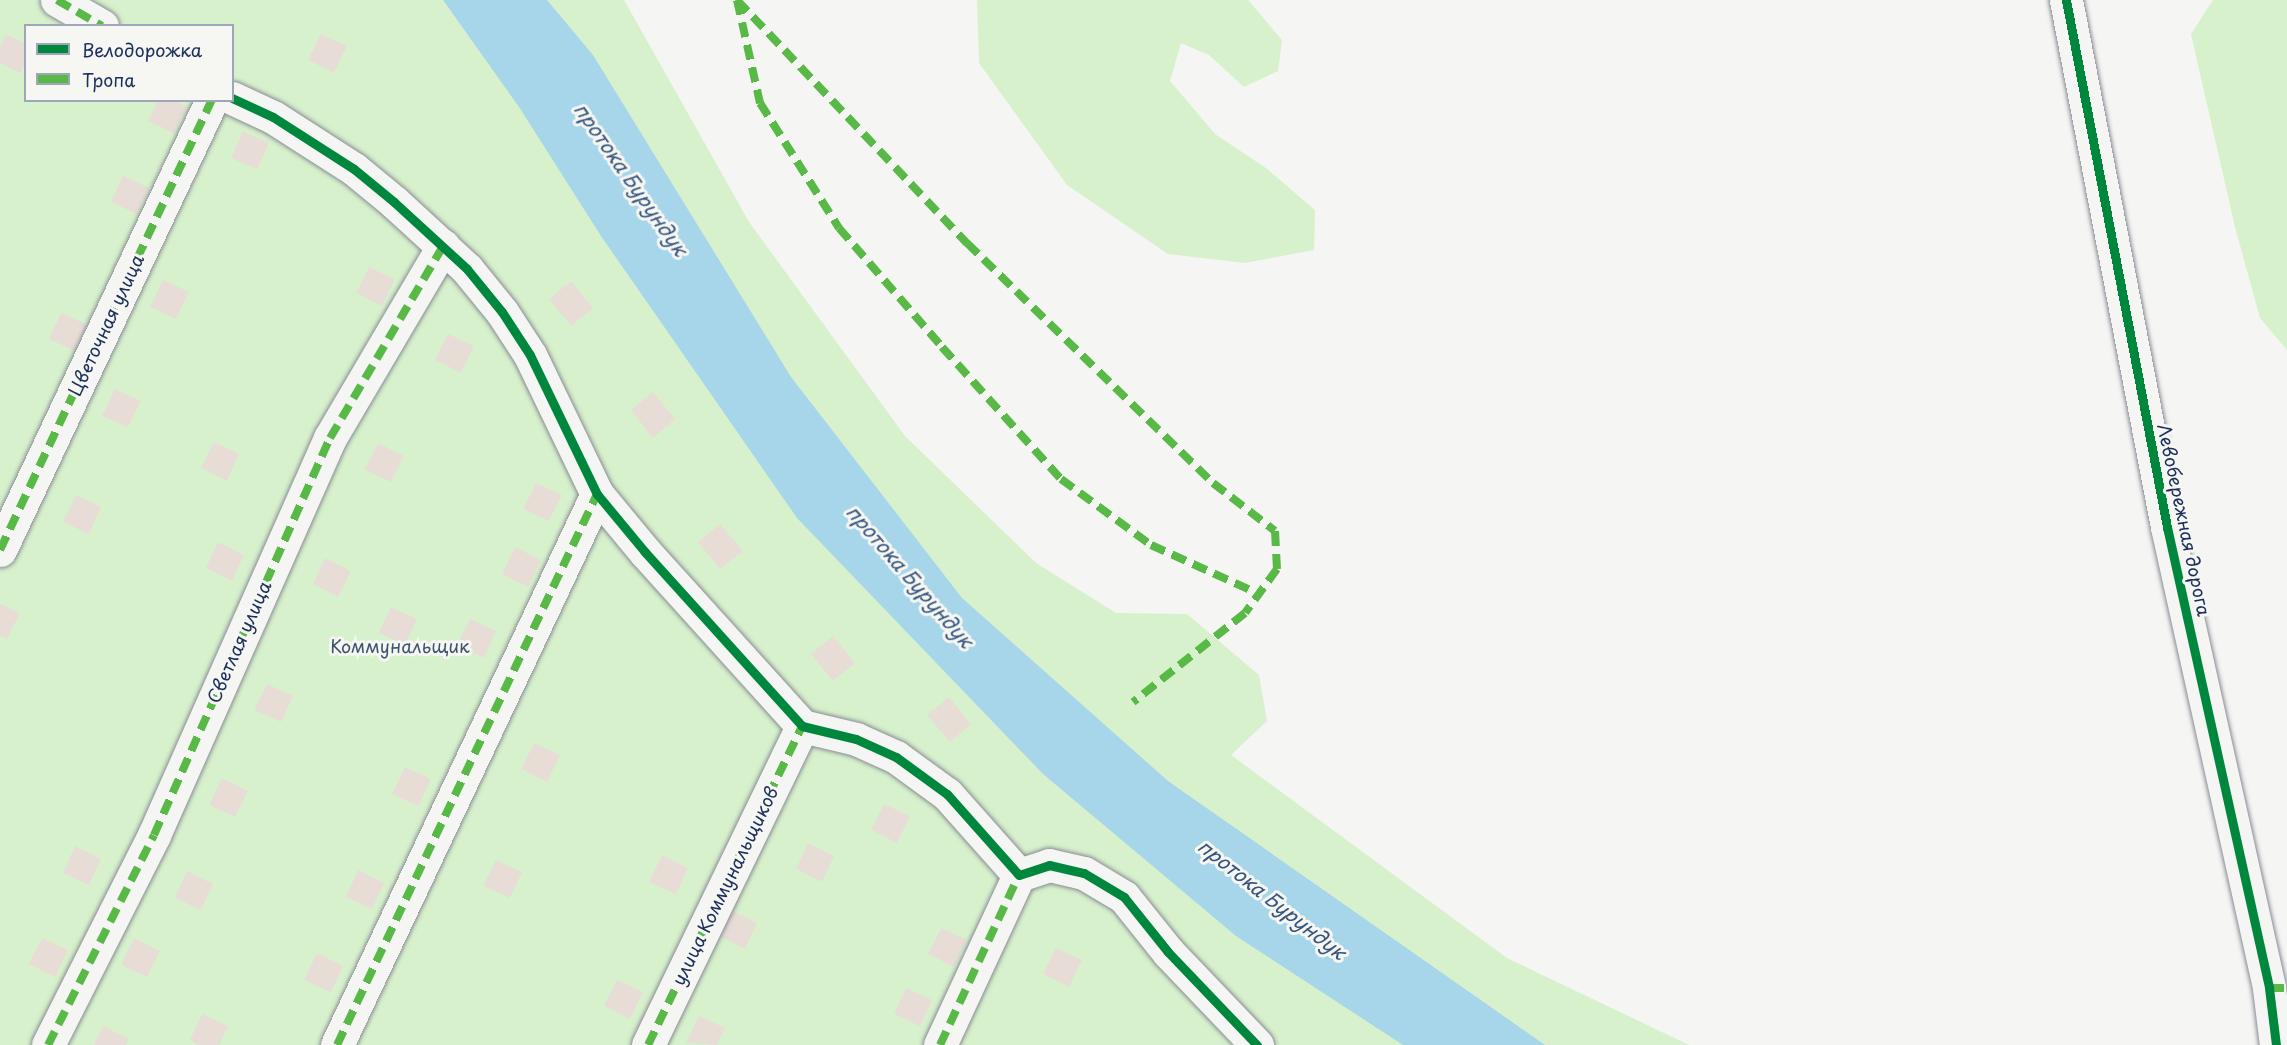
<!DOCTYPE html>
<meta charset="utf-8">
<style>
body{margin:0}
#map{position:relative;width:2287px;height:1045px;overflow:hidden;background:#f5f5f3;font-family:"Playpen Sans",sans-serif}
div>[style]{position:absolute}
.green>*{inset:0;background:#d7f1cc}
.water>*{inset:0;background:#a7d6ea}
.building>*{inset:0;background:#e7ddd6}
.roads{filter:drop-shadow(0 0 2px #898d95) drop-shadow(0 0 2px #898d95)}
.minor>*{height:33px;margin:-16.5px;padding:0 16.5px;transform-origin:16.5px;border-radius:16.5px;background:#f5f5f3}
.quiet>*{height:8px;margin-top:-4px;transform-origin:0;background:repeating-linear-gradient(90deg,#58b947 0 15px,transparent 0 23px)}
.cycleway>*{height:9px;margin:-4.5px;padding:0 4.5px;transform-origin:4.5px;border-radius:4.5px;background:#00873e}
span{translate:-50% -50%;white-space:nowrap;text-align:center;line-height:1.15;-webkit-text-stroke:6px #f6f6f2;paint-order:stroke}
.street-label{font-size:18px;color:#1b2f5e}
.park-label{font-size:18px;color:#3c556e}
.water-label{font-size:20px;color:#365680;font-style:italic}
.legend{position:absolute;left:24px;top:24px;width:210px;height:78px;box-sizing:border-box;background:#f6f6f2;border:2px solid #9ea6b7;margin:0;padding:8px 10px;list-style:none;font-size:18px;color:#1b2f5e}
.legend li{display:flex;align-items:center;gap:12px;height:30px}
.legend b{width:30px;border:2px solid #9ea6b7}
</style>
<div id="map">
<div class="green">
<div style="clip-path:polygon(evenodd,0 0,624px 0,749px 222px,905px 436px,1036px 563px,1116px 613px,1187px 614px,1259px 675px,1267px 721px,1231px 755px,1507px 958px,1689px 1045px,0 1045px,0 0,26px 26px,232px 26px,232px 100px,26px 100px,26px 26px)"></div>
<div style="clip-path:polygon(977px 0,1248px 0,1282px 40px,1278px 71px,1244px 87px,1209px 55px,1181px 43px,1170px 81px,1215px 134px,1266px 168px,1315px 210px,1314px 250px,1245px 263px,1168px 254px,1067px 185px,979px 63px)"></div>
<div style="clip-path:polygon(2213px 0,2287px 0,2287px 350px,2260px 318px,2235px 227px,2191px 34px)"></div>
</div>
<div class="water">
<div style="clip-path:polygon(443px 0,547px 0,593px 55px,791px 377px,962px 598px,1168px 781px,1545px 1045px,1403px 1045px,1236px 936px,1043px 774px,797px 518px,601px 236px,519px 107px)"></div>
</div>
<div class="building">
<div style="clip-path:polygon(6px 34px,26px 44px,26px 61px,20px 73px,0 63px,0 47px)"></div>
<div style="clip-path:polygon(321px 34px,347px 46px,334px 73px,308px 60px)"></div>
<div style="clip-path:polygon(158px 100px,173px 100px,187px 107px,174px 133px,148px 121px)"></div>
<div style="clip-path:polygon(243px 131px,269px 143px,257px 169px,231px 158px)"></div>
<div style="clip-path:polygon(123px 176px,149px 188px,137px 214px,111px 202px)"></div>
<div style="clip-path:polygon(369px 267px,395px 279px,382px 306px,356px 293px)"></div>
<div style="clip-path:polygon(163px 280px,189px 292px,176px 319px,150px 307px)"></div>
<div style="clip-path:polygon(571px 281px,593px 308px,571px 326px,549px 299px)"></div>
<div style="clip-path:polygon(61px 313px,88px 325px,75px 351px,49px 339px)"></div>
<div style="clip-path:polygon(448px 334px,474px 346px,461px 373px,435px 360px)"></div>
<div style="clip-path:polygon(115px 389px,141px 401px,128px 427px,102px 416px)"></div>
<div style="clip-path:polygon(653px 392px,675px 419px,653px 438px,631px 410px)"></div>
<div style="clip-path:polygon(214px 442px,239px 454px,227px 481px,201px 468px)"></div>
<div style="clip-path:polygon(378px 443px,404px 456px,391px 482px,365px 470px)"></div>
<div style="clip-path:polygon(536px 483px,562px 495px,549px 521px,523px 509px)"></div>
<div style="clip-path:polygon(76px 495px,101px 507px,89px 534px,63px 522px)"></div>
<div style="clip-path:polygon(720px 524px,743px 551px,720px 569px,698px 542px)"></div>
<div style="clip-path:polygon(218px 542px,244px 555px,232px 581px,206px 568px)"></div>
<div style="clip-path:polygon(515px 547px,541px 560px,528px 587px,502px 574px)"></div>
<div style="clip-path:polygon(325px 558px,351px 571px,338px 597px,313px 584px)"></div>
<div style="clip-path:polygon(0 604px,20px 613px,7px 639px,0 636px)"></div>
<div style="clip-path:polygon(391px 607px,417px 619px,405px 645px,379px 633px)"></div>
<div style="clip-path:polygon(470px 619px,496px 631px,484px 658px,457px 645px)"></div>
<div style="clip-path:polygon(833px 636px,855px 663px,833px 681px,811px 654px)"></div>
<div style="clip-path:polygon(267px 684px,293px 696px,281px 722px,254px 710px)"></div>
<div style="clip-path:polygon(949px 697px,971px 724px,950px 742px,927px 715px)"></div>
<div style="clip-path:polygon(534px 743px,560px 755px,547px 782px,521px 769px)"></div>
<div style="clip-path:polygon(405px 767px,431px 779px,418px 806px,392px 794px)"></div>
<div style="clip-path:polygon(222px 778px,248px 791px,235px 817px,209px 805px)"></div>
<div style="clip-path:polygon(884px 804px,910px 816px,897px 843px,871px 830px)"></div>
<div style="clip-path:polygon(808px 843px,834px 856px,822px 882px,796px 869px)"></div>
<div style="clip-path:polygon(75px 846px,101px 859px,89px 885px,63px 873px)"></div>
<div style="clip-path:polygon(662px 855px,688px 868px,676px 894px,649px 882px)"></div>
<div style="clip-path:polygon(496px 860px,522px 872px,510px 898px,483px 886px)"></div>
<div style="clip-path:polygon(358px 870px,384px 883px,372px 909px,346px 897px)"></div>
<div style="clip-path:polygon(187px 871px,213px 884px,201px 910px,175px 898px)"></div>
<div style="clip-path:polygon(731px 910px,757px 923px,745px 949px,719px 936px)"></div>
<div style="clip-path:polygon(941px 928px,967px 940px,954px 967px,928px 954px)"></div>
<div style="clip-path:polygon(42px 938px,68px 950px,55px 977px,29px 964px)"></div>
<div style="clip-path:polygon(134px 938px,160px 951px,147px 977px,121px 965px)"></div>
<div style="clip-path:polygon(1056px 948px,1082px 960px,1069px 987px,1043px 974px)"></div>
<div style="clip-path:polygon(317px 953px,343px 966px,331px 992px,304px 980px)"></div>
<div style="clip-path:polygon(617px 980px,643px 992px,630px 1019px,604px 1006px)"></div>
<div style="clip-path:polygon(906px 988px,932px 1000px,920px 1026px,894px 1014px)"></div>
<div style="clip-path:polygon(202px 1014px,228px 1026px,219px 1045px,200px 1045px,190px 1040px)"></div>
<div style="clip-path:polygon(699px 1016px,725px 1028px,717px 1045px,686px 1043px)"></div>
<div style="clip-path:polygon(103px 1026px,129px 1039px,126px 1045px,94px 1045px)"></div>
</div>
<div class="roads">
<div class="minor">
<div style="left:57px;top:0;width:52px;rotate:30deg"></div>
<div style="left:2066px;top:0;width:537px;rotate:79.15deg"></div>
<div style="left:2167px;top:527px;width:472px;rotate:77.5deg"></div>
<div style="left:2269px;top:988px;width:57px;rotate:83deg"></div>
<div style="left:232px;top:98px;width:45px;rotate:24.9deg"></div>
<div style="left:273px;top:117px;width:96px;rotate:32.7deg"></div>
<div style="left:354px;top:169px;width:52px;rotate:39.5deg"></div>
<div style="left:394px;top:202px;width:99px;rotate:42.5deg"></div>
<div style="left:467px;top:269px;width:55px;rotate:50.9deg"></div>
<div style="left:502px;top:312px;width:51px;rotate:56.9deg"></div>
<div style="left:530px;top:355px;width:154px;rotate:64.3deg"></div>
<div style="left:597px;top:494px;width:75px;rotate:50.4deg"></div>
<div style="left:645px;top:552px;width:234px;rotate:47.9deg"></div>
<div style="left:802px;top:726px;width:56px;rotate:13.5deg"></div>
<div style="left:856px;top:739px;width:44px;rotate:24.2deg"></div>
<div style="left:896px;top:757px;width:63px;rotate:36deg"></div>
<div style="left:947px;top:794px;width:108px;rotate:48.4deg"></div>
<div style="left:1019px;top:875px;width:32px;rotate:-18deg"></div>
<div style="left:1049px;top:865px;width:36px;rotate:13deg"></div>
<div style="left:1084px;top:873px;width:47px;rotate:31deg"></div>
<div style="left:1124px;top:897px;width:70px;rotate:51.3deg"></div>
<div style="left:1168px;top:952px;width:129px;rotate:46.3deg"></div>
<div style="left:0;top:550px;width:497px;rotate:-64.8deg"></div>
<div style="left:48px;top:1045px;width:235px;rotate:-63.2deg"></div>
<div style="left:154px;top:835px;width:434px;rotate:-66.1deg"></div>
<div style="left:330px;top:438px;width:223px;rotate:-59.5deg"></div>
<div style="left:337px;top:1045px;width:609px;rotate:-64.74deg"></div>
<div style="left:648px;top:1045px;width:354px;rotate:-64.2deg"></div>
<div style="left:940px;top:1045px;width:187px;rotate:-65.1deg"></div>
</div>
</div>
<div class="quiet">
<div style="left:57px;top:0;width:52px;rotate:30deg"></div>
<div style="left:737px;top:0;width:335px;rotate:46.6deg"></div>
<div style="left:967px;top:243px;width:344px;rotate:44.3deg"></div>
<div style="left:1213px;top:483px;width:78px;rotate:37.7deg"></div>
<div style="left:1275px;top:531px;width:38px;rotate:87deg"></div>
<div style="left:1277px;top:569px;width:54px;rotate:126deg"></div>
<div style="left:1245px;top:613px;width:143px;rotate:141.5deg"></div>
<div style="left:737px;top:0;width:106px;rotate:77.4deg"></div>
<div style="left:760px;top:103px;width:148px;rotate:57.7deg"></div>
<div style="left:839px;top:228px;width:157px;rotate:49.1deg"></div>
<div style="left:942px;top:347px;width:178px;rotate:48deg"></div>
<div style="left:1061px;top:479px;width:112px;rotate:36.3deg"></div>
<div style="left:1151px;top:545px;width:119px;rotate:24.4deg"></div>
<div style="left:0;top:550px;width:497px;rotate:-64.8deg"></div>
<div style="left:2269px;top:988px;width:18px"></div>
<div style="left:48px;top:1045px;width:235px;rotate:-63.2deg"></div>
<div style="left:154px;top:835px;width:434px;rotate:-66.1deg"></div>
<div style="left:330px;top:438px;width:223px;rotate:-59.5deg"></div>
<div style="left:337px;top:1045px;width:609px;rotate:-64.74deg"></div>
<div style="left:648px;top:1045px;width:354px;rotate:-64.2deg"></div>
<div style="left:940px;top:1045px;width:187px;rotate:-65.1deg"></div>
</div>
<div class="cycleway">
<div style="left:2066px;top:0;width:537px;rotate:79.15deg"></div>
<div style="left:2167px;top:527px;width:472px;rotate:77.5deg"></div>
<div style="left:2269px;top:988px;width:57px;rotate:83deg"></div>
<div style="left:232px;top:98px;width:45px;rotate:24.9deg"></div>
<div style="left:273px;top:117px;width:96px;rotate:32.7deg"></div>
<div style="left:354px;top:169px;width:52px;rotate:39.5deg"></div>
<div style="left:394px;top:202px;width:99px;rotate:42.5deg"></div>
<div style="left:467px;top:269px;width:55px;rotate:50.9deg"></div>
<div style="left:502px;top:312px;width:51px;rotate:56.9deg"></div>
<div style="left:530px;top:355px;width:154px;rotate:64.3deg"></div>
<div style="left:597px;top:494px;width:75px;rotate:50.4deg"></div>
<div style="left:645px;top:552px;width:234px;rotate:47.9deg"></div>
<div style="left:802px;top:726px;width:56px;rotate:13.5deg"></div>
<div style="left:856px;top:739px;width:44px;rotate:24.2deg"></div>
<div style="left:896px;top:757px;width:63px;rotate:36deg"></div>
<div style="left:947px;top:794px;width:108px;rotate:48.4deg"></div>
<div style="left:1019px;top:875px;width:32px;rotate:-18deg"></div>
<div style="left:1049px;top:865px;width:36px;rotate:13deg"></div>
<div style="left:1084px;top:873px;width:47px;rotate:31deg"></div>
<div style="left:1124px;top:897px;width:70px;rotate:51.3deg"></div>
<div style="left:1168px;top:952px;width:129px;rotate:46.3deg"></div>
</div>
<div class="street-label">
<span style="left:106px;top:325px;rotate:-65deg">Цветочная улица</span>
<span style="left:2184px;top:520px;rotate:78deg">Левобережная дорога</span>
<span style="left:239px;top:642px;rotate:-66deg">Светлая улица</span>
<span style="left:725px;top:886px;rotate:-64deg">улица Коммунальщиков</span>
</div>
<div class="park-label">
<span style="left:400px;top:646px">Коммунальщик</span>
</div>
<div class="water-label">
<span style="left:631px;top:179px;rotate:55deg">протока Бурундук</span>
<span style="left:910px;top:576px;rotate:49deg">протока Бурундук</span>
<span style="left:1272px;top:899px;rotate:38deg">протока Бурундук</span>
</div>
<ul class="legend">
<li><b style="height:8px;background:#00873e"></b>Велодорожка</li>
<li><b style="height:8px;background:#58b947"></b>Тропа</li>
</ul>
</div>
